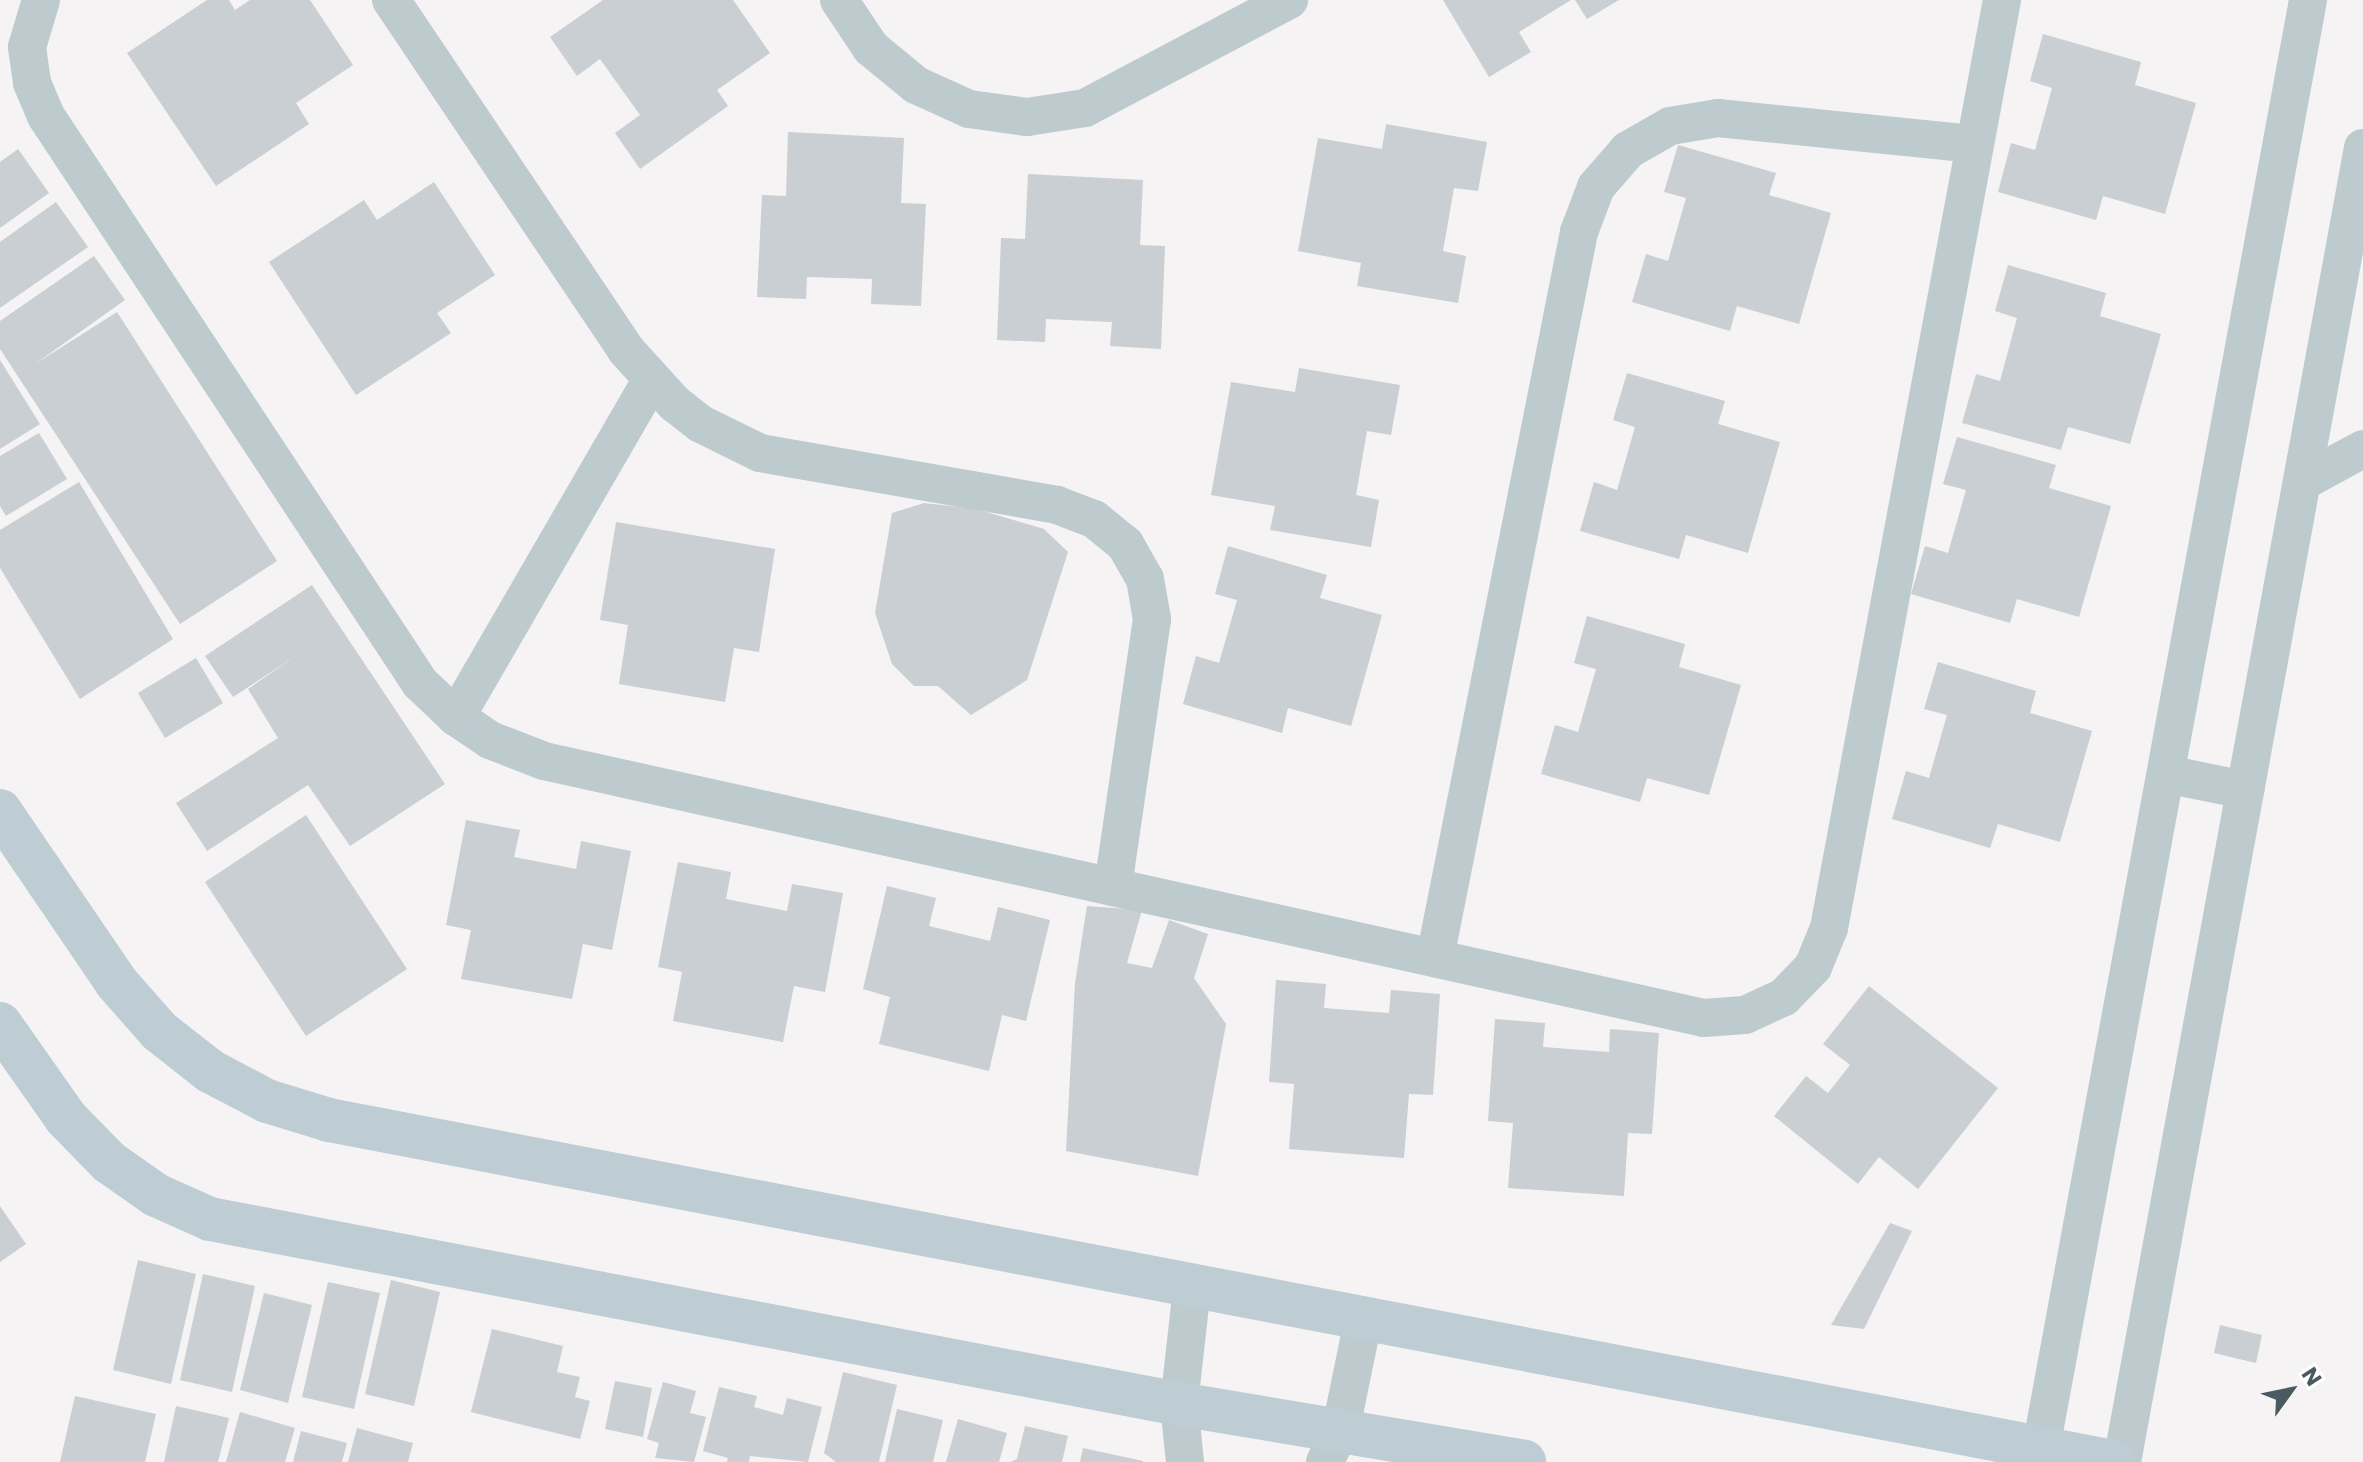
<!DOCTYPE html>
<style>
body{margin:0}
#map{position:relative;width:2363px;height:1462px;overflow:hidden;background:#f5f3f3;font-family:Poppins,sans-serif}
div>[style]{position:absolute}
.building>*{inset:0;background:#c9cfd2}
.street>*{height:38px;margin:-19px;padding:0 19px;transform-origin:19px;border-radius:19px;background:#bdcbcf}
.secondary>*{height:44px;margin:-22px;padding:0 22px;transform-origin:22px;border-radius:22px;background:#becdd4}
span{translate:-50% -50%;white-space:nowrap;text-align:center;line-height:1.15;-webkit-text-stroke:6px #fff;paint-order:stroke}
.north{position:absolute;left:2251px;top:1350px;width:80px;height:80px;-webkit-text-stroke:6px #fff;paint-order:stroke;rotate:57deg;font-size:22px;font-weight:700;line-height:32px;text-align:center;color:#495b61}
.north::after{content:'';display:block;margin:auto;width:28px;height:36px;background:#495b61;clip-path:polygon(50% 0,100% 100%,50% 72%,0 100%)}
</style>
<div id="map">
<div class="building">
<div style="clip-path:polygon(207px 0,229px 0,235px 10px,250px 0,310px 0,353px 65px,296px 103px,309px 124px,216px 186px,127px 53px)"></div>
<div style="clip-path:polygon(603px 0,733px 0,770px 53px,717px 90px,728px 106px,640px 169px,615px 133px,640px 115px,600px 59px,577px 76px,550px 37px)"></div>
<div style="clip-path:polygon(1443px 0,1571px 0,1519px 32px,1531px 52px,1489px 77px)"></div>
<div style="clip-path:polygon(1575px 0,1619px 0,1587px 19px)"></div>
<div style="clip-path:polygon(2043px 34px,2141px 62px,2135px 85px,2196px 103px,2165px 214px,2103px 196px,2096px 220px,1998px 192px,2011px 143px,2035px 150px,2052px 88px,2030px 81px)"></div>
<div style="clip-path:polygon(1386px 124px,1487px 142px,1478px 191px,1454px 188px,1443px 251px,1466px 256px,1458px 303px,1357px 286px,1361px 263px,1298px 251px,1318px 138px,1382px 149px)"></div>
<div style="clip-path:polygon(788px 132px,904px 138px,901px 203px,926px 204px,921px 306px,871px 304px,872px 279px,807px 277px,806px 299px,757px 297px,762px 195px,786px 196px)"></div>
<div style="clip-path:polygon(1678px 145px,1776px 173px,1769px 195px,1831px 213px,1799px 324px,1737px 306px,1730px 331px,1632px 302px,1646px 254px,1668px 261px,1686px 198px,1664px 192px)"></div>
<div style="clip-path:polygon(18px 149px,49px 193px,0 228px,0 162px)"></div>
<div style="clip-path:polygon(1028px 174px,1143px 180px,1140px 245px,1165px 246px,1161px 349px,1110px 346px,1112px 322px,1046px 319px,1045px 342px,997px 340px,1001px 238px,1025px 239px)"></div>
<div style="clip-path:polygon(434px 182px,495px 275px,437px 313px,451px 333px,356px 395px,269px 262px,364px 200px,377px 220px)"></div>
<div style="clip-path:polygon(56px 202px,88px 247px,0 308px,0 242px)"></div>
<div style="clip-path:polygon(94px 256px,125px 300px,35px 364px,117px 312px,277px 561px,180px 624px,0 349px,0 321px)"></div>
<div style="clip-path:polygon(2008px 265px,2106px 293px,2100px 316px,2161px 334px,2130px 444px,2068px 427px,2061px 450px,1962px 423px,1976px 374px,2000px 381px,2017px 318px,1995px 311px)"></div>
<div style="clip-path:polygon(0 360px,40px 424px,0 449px)"></div>
<div style="clip-path:polygon(1299px 368px,1400px 385px,1391px 435px,1367px 431px,1356px 495px,1379px 500px,1371px 547px,1270px 530px,1275px 506px,1211px 495px,1231px 382px,1295px 392px)"></div>
<div style="clip-path:polygon(1627px 373px,1725px 401px,1718px 424px,1780px 442px,1748px 553px,1686px 535px,1679px 559px,1580px 531px,1594px 482px,1617px 490px,1635px 427px,1613px 420px)"></div>
<div style="clip-path:polygon(39px 433px,67px 479px,6px 516px,0 506px,0 456px)"></div>
<div style="clip-path:polygon(1957px 437px,2056px 465px,2049px 488px,2111px 506px,2079px 617px,2017px 599px,2010px 623px,1911px 594px,1925px 546px,1948px 553px,1966px 490px,1943px 484px)"></div>
<div style="clip-path:polygon(79px 482px,173px 639px,80px 699px,0 568px,0 530px)"></div>
<div style="clip-path:polygon(924px 503px,976px 509px,1044px 529px,1068px 552px,1027px 680px,971px 715px,938px 686px,914px 686px,892px 664px,875px 613px,892px 513px)"></div>
<div style="clip-path:polygon(616px 522px,775px 549px,759px 652px,734px 648px,725px 702px,619px 684px,628px 625px,600px 620px)"></div>
<div style="clip-path:polygon(1228px 546px,1327px 575px,1320px 598px,1382px 615px,1351px 726px,1288px 708px,1282px 733px,1183px 704px,1196px 656px,1219px 663px,1237px 600px,1215px 594px)"></div>
<div style="clip-path:polygon(312px 585px,445px 784px,350px 846px,308px 785px,207px 851px,176px 803px,278px 738px,248px 689px,297px 655px,233px 697px,205px 656px)"></div>
<div style="clip-path:polygon(1587px 616px,1685px 644px,1679px 667px,1741px 685px,1709px 795px,1647px 778px,1640px 802px,1541px 774px,1555px 725px,1578px 732px,1596px 669px,1574px 663px)"></div>
<div style="clip-path:polygon(196px 658px,223px 703px,165px 738px,138px 693px)"></div>
<div style="clip-path:polygon(1938px 662px,2036px 691px,2030px 713px,2092px 731px,2060px 842px,1998px 824px,1990px 848px,1892px 819px,1906px 771px,1929px 778px,1947px 715px,1924px 709px)"></div>
<div style="clip-path:polygon(306px 815px,407px 969px,306px 1036px,205px 882px)"></div>
<div style="clip-path:polygon(466px 820px,520px 830px,514px 857px,576px 869px,581px 841px,631px 851px,612px 950px,583px 944px,572px 999px,461px 979px,471px 930px,446px 925px)"></div>
<div style="clip-path:polygon(678px 862px,731px 872px,726px 899px,787px 911px,792px 884px,843px 893px,825px 992px,794px 986px,783px 1042px,673px 1021px,682px 972px,658px 967px)"></div>
<div style="clip-path:polygon(887px 886px,936px 898px,929px 926px,990px 941px,998px 907px,1050px 920px,1026px 1021px,1002px 1015px,989px 1071px,879px 1044px,890px 997px,863px 989px)"></div>
<div style="clip-path:polygon(1087px 906px,1142px 910px,1127px 963px,1152px 968px,1169px 920px,1208px 934px,1194px 978px,1226px 1024px,1198px 1176px,1066px 1151px,1075px 983px)"></div>
<div style="clip-path:polygon(1276px 980px,1326px 984px,1324px 1008px,1389px 1013px,1391px 990px,1440px 994px,1433px 1095px,1409px 1094px,1404px 1158px,1289px 1149px,1294px 1084px,1269px 1082px)"></div>
<div style="clip-path:polygon(1869px 986px,1998px 1088px,1918px 1189px,1879px 1157px,1858px 1184px,1774px 1116px,1806px 1076px,1828px 1093px,1850px 1065px,1823px 1044px)"></div>
<div style="clip-path:polygon(1495px 1019px,1545px 1023px,1543px 1047px,1609px 1052px,1610px 1029px,1659px 1033px,1652px 1134px,1628px 1133px,1624px 1196px,1508px 1188px,1513px 1123px,1488px 1121px)"></div>
<div style="clip-path:polygon(0 1206px,26px 1244px,0 1262px)"></div>
<div style="clip-path:polygon(1890px 1223px,1912px 1231px,1864px 1329px,1831px 1325px)"></div>
<div style="clip-path:polygon(138px 1260px,196px 1274px,171px 1384px,113px 1370px)"></div>
<div style="clip-path:polygon(203px 1274px,255px 1286px,232px 1392px,180px 1380px)"></div>
<div style="clip-path:polygon(391px 1280px,440px 1292px,414px 1406px,365px 1394px)"></div>
<div style="clip-path:polygon(328px 1282px,380px 1293px,354px 1409px,302px 1397px)"></div>
<div style="clip-path:polygon(264px 1293px,312px 1305px,288px 1403px,240px 1390px)"></div>
<div style="clip-path:polygon(2220px 1325px,2262px 1335px,2256px 1363px,2214px 1353px)"></div>
<div style="clip-path:polygon(492px 1329px,563px 1346px,557px 1372px,580px 1377px,575px 1397px,590px 1401px,580px 1439px,471px 1412px)"></div>
<div style="clip-path:polygon(843px 1372px,897px 1385px,879px 1462px,836px 1462px,824px 1453px)"></div>
<div style="clip-path:polygon(615px 1381px,652px 1388px,643px 1437px,605px 1429px)"></div>
<div style="clip-path:polygon(663px 1382px,696px 1391px,690px 1413px,706px 1417px,694px 1462px,655px 1458px,659px 1443px,647px 1439px)"></div>
<div style="clip-path:polygon(719px 1387px,757px 1396px,754px 1407px,783px 1415px,787px 1398px,822px 1407px,808px 1462px,750px 1456px,749px 1462px,727px 1462px,728px 1458px,703px 1451px)"></div>
<div style="clip-path:polygon(75px 1396px,156px 1414px,145px 1462px,60px 1462px)"></div>
<div style="clip-path:polygon(176px 1406px,229px 1418px,218px 1462px,164px 1462px)"></div>
<div style="clip-path:polygon(897px 1409px,943px 1420px,933px 1462px,885px 1462px)"></div>
<div style="clip-path:polygon(240px 1412px,295px 1428px,285px 1462px,226px 1462px)"></div>
<div style="clip-path:polygon(958px 1419px,1007px 1433px,999px 1462px,946px 1462px)"></div>
<div style="clip-path:polygon(1025px 1426px,1068px 1436px,1062px 1462px,1010px 1462px,1017px 1459px)"></div>
<div style="clip-path:polygon(357px 1428px,413px 1443px,408px 1462px,348px 1462px)"></div>
<div style="clip-path:polygon(301px 1431px,347px 1443px,342px 1462px,293px 1462px)"></div>
<div style="clip-path:polygon(1083px 1448px,1143px 1461px,1143px 1462px,1080px 1462px)"></div>
</div>
<div class="street">
<div style="left:41px;top:0;width:49px;rotate:106.6deg"></div>
<div style="left:27px;top:47px;width:36px;rotate:82deg"></div>
<div style="left:32px;top:83px;width:36px;rotate:67deg"></div>
<div style="left:46px;top:116px;width:679px;rotate:56.59deg"></div>
<div style="left:420px;top:683px;width:50px;rotate:43.4deg"></div>
<div style="left:456px;top:717px;width:41px;rotate:34.1deg"></div>
<div style="left:490px;top:740px;width:58px;rotate:21.3deg"></div>
<div style="left:544px;top:761px;width:1188px;rotate:12.49deg"></div>
<div style="left:1704px;top:1018px;width:41px;rotate:-4.2deg"></div>
<div style="left:1745px;top:1015px;width:43px;rotate:-24.8deg"></div>
<div style="left:1784px;top:997px;width:42px;rotate:-46deg"></div>
<div style="left:1813px;top:967px;width:42px;rotate:-67.7deg"></div>
<div style="left:1829px;top:928px;width:944px;rotate:-79.44deg"></div>
<div style="left:391px;top:0;width:422px;rotate:56.1deg"></div>
<div style="left:626px;top:350px;width:72px;rotate:47.8deg"></div>
<div style="left:674px;top:403px;width:34px;rotate:38deg"></div>
<div style="left:701px;top:424px;width:66px;rotate:26.2deg"></div>
<div style="left:760px;top:453px;width:302px;rotate:9.9deg"></div>
<div style="left:1057px;top:505px;width:40px;rotate:21deg"></div>
<div style="left:1094px;top:519px;width:40px;rotate:39deg"></div>
<div style="left:1125px;top:544px;width:40px;rotate:60.3deg"></div>
<div style="left:1145px;top:579px;width:41px;rotate:80.1deg"></div>
<div style="left:1152px;top:619px;width:271px;rotate:98.3deg"></div>
<div style="left:839px;top:0;width:58px;rotate:56.3deg"></div>
<div style="left:871px;top:48px;width:58px;rotate:39.4deg"></div>
<div style="left:916px;top:85px;width:58px;rotate:24.4deg"></div>
<div style="left:969px;top:109px;width:59px;rotate:7.9deg"></div>
<div style="left:1027px;top:117px;width:59px;rotate:-8.8deg"></div>
<div style="left:1085px;top:108px;width:231px;rotate:-27.9deg"></div>
<div style="left:2302px;top:482px;width:69px;rotate:-28.4deg"></div>
<div style="left:456px;top:717px;width:389px;rotate:-59.9deg"></div>
<div style="left:2166px;top:774px;width:81px;rotate:11.4deg"></div>
<div style="left:1435px;top:958px;width:740px;rotate:-78.78deg"></div>
<div style="left:1579px;top:232px;width:48px;rotate:-69.3deg"></div>
<div style="left:1596px;top:187px;width:49px;rotate:-49.1deg"></div>
<div style="left:1628px;top:150px;width:48px;rotate:-29.7deg"></div>
<div style="left:1670px;top:126px;width:49px;rotate:-9.5deg"></div>
<div style="left:1718px;top:118px;width:258px;rotate:5.8deg"></div>
<div style="left:2041px;top:1448px;width:1472px;rotate:-79.55deg"></div>
<div style="left:1185px;top:1462px;width:58px;rotate:-95.9deg"></div>
<div style="left:1179px;top:1404px;width:117px;rotate:-83.6deg"></div>
<div style="left:1325px;top:1462px;width:38px;rotate:-65deg"></div>
<div style="left:1341px;top:1428px;width:114px;rotate:-78.4deg"></div>
<div style="left:2122px;top:1462px;width:1336px;rotate:-79.61deg"></div>
</div>
<div class="secondary">
<div style="left:0;top:811px;width:207px;rotate:55.8deg"></div>
<div style="left:116px;top:982px;width:65px;rotate:48.7deg"></div>
<div style="left:159px;top:1031px;width:65px;rotate:38.1deg"></div>
<div style="left:210px;top:1071px;width:64px;rotate:27.8deg"></div>
<div style="left:267px;top:1101px;width:65px;rotate:17deg"></div>
<div style="left:329px;top:1120px;width:1816px;rotate:10.85deg"></div>
<div style="left:0;top:1024px;width:115px;rotate:54.9deg"></div>
<div style="left:66px;top:1118px;width:62px;rotate:45.7deg"></div>
<div style="left:109px;top:1162px;width:57px;rotate:35.1deg"></div>
<div style="left:156px;top:1195px;width:59px;rotate:24deg"></div>
<div style="left:210px;top:1219px;width:987px;rotate:10.81deg"></div>
<div style="left:1179px;top:1404px;width:350px;rotate:9.5deg"></div>
</div>
<div class="north">N</div>
</div>
